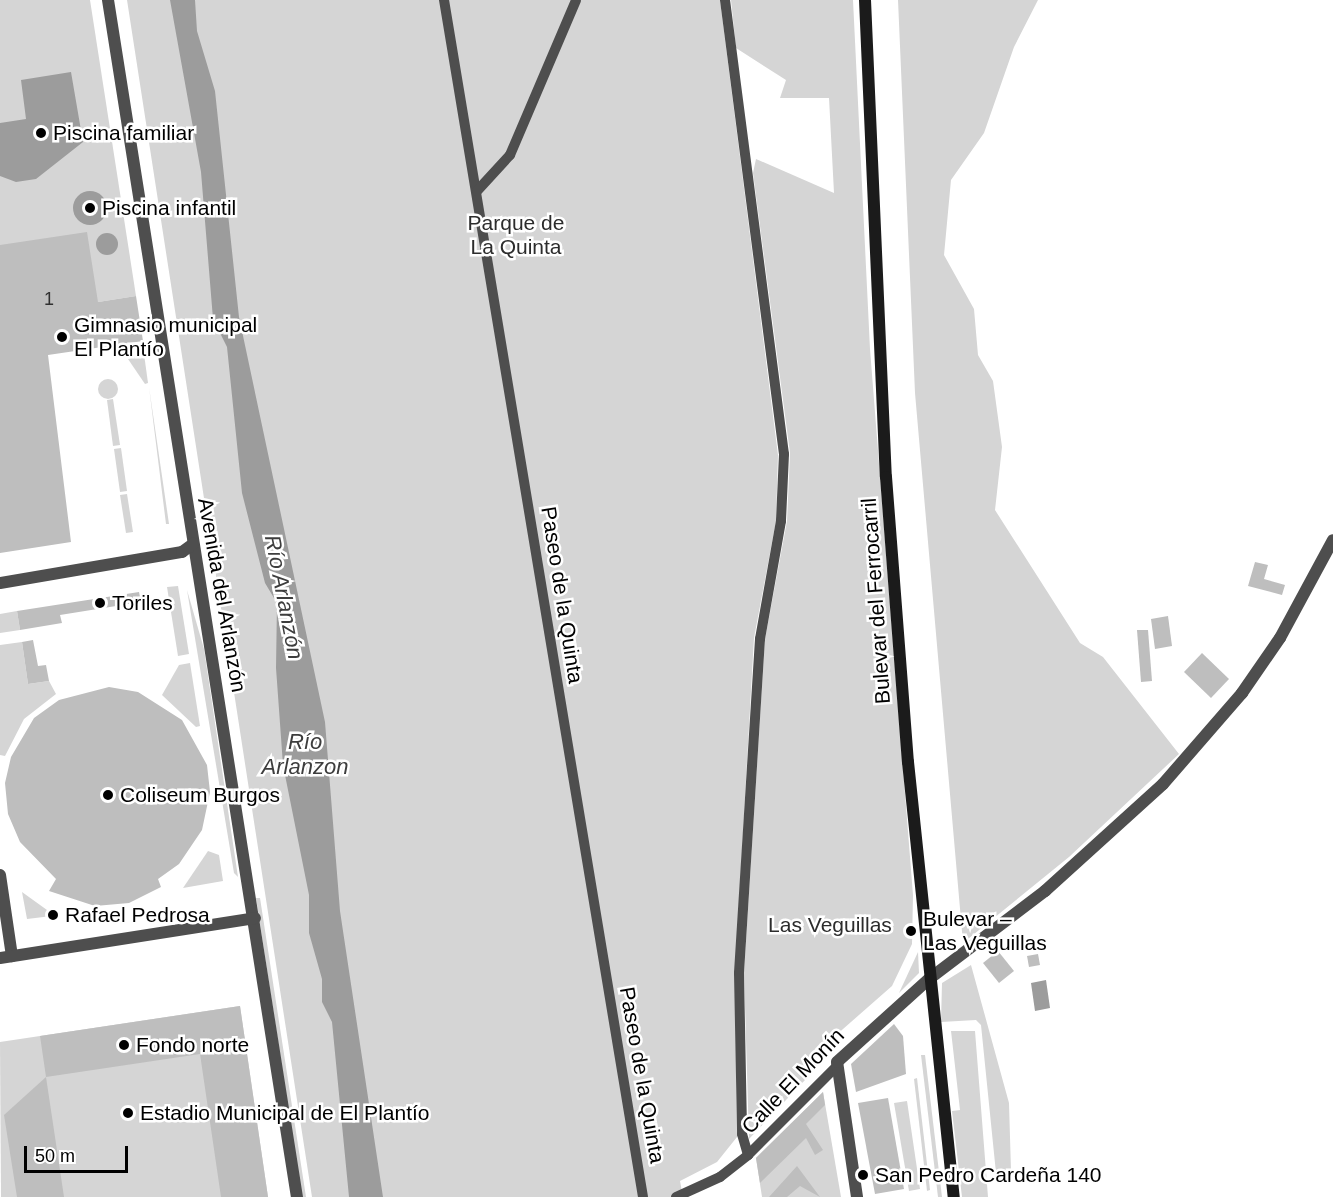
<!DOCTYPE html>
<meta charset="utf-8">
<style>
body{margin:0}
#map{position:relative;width:1333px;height:1197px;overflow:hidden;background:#fff;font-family:Helvetica,sans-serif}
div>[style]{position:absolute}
.green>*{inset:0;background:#d5d5d5}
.round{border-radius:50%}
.water>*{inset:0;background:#9c9c9c}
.building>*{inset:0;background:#bebebe}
.pedestrian>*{height:10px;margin:-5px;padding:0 5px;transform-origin:5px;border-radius:5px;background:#4e4e4e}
.minor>*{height:12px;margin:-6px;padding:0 6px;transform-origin:6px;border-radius:6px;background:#4e4e4e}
.tertiary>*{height:12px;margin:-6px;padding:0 6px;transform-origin:6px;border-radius:6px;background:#4e4e4e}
.secondary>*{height:12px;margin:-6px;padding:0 6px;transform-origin:6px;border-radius:6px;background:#1b1b1b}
.dots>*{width:16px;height:16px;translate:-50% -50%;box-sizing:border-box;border:3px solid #fff;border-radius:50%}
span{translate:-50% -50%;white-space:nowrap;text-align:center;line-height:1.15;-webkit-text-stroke:5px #fff;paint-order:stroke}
.number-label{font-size:18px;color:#303030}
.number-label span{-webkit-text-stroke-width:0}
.poi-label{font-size:21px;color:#000}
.left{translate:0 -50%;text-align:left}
.park-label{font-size:21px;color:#2c2c2c}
.street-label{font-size:21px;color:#000}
.water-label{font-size:22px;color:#3d3d3d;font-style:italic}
.scale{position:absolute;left:24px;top:1146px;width:104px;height:27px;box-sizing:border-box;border:3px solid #000;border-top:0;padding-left:8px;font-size:18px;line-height:21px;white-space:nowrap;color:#000;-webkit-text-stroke:4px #fff;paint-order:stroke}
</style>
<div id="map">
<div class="green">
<div style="clip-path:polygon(0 0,90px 0,136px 296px,98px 302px,0 245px)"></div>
<div style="clip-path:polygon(127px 0,720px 0,778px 455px,776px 521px,754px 638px,735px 974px,737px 1137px,717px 1162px,680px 1181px,683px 1197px,312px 1197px)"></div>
<div style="clip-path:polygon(731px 0,853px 0,870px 349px,913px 895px,912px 944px,892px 986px,810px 1058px,805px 1080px,749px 1139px,744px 973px,765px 639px,787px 521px,790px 453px,753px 173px,756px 159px,834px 193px,829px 98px,780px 98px,786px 80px,736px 48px)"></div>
<div style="clip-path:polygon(898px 0,1038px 0,1014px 47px,984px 133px,951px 180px,944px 255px,974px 309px,978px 355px,993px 381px,1002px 447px,995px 510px,1080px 643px,1103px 657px,1179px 754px,1069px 857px,963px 943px,915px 393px)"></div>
<div style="clip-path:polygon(144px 354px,148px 383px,145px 384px,128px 359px)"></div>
<div class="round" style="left:98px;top:379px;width:20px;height:20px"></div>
<div style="clip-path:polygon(149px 387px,169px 524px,166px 524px)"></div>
<div style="clip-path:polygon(113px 399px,120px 445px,113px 446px,107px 400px)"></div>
<div style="clip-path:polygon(121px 448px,127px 491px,120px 492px,114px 449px)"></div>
<div style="clip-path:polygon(127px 494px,133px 532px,126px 533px,120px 495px)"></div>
<div style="clip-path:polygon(178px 586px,189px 654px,178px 656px,167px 587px)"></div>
<div style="clip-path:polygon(187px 590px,204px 649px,238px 877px,234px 873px)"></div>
<div style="clip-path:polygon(17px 611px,20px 630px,0 633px,0 614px)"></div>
<div style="clip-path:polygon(22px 642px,28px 684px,49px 681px,56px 694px,24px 719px,5px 756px,0 755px,0 645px)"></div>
<div style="clip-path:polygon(190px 663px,200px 726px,196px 727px,162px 695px,179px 665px)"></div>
<div style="clip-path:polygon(208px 851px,219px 855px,223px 881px,183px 888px)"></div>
<div style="clip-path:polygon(22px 892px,47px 910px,60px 915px,27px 919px)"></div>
<div style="clip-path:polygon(256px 898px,260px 898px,306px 1197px,302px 1197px)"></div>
<div style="clip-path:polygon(918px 952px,919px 973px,899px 993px)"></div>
<div style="clip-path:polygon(971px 965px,1009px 1103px,1011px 1171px,996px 1173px,981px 1025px,976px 1020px,941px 1022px,942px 983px)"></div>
<div style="clip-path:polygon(240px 1006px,268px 1197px,1px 1197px,0 1042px)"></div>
<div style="clip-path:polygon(951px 1031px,975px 1031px,988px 1197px,962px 1197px,952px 1111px,960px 1110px)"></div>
<div style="clip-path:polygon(921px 1055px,925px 1055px,942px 1197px,938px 1197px)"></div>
<div style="clip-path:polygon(917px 1078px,930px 1190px,927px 1191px,914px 1079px)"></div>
<div style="clip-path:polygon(823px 1092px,841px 1197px,762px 1197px,756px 1158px)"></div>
<div style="clip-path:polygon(907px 1101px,920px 1189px,909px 1191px,894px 1103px)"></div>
</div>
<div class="water">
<div style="clip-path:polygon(170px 0,195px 0,197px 31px,215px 91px,239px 317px,325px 722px,340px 911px,383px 1197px,349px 1197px,332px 1022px,322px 1002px,322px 979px,309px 933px,309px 895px,283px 765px,276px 668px,277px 603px,265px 583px,242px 493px,227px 347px,213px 319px,201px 172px)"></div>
<div style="clip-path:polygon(71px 72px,83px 142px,36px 179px,16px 182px,0 176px,0 123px,26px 119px,21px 80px)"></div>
<div class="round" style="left:73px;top:191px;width:34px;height:34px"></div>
<div class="round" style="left:96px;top:233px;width:22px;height:22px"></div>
<div style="clip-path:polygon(1046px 980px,1050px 1008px,1035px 1011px,1031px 983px)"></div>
</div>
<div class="building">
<div style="clip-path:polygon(87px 232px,98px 302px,136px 296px,143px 341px,48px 355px,71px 542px,0 553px,0 245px)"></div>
<div style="clip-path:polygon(1255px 562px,1268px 565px,1264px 579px,1285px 585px,1282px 595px,1248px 586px)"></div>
<div style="clip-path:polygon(139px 592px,141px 602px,60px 615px,62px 623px,20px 630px,17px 611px)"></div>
<div style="clip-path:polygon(1168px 616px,1172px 646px,1155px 649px,1151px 619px)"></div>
<div style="clip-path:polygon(1137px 630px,1148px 630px,1152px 681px,1141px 682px)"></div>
<div style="clip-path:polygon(33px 640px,38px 666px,46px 665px,49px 681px,28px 684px,22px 642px)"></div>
<div style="clip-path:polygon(1202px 653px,1229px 679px,1211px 698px,1184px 672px)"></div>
<div style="clip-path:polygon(109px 687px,138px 692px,182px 720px,207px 765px,210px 792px,202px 830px,179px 864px,158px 879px,161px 887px,129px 903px,95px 906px,49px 891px,56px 879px,20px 842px,8px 814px,5px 783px,11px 757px,34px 718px,59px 700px)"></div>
<div style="clip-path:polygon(998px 951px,1014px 971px,999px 983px,983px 963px)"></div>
<div style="clip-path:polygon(1038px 954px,1040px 965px,1029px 967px,1027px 956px)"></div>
<div style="clip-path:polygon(240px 1006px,268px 1197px,221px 1197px,200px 1054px,46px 1077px,40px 1036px)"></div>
<div style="clip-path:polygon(894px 1024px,903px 1036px,906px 1074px,856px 1092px,851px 1064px)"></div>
<div style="clip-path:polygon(46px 1077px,64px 1197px,17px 1197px,4px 1115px)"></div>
<div style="clip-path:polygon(823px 1092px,825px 1105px,806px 1124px,823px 1150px,815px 1155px,806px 1138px,760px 1183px,756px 1158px)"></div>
<div style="clip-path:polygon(888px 1098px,904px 1189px,875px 1194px,858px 1103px)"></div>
<div style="clip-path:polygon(797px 1166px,820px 1197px,800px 1186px,787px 1197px,769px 1197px)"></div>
</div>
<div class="pedestrian">
<div style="left:444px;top:0;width:1213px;rotate:80.56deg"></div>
<div style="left:725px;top:0;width:458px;rotate:82.6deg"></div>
<div style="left:784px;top:454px;width:67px;rotate:92.6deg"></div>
<div style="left:781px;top:521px;width:120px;rotate:100.1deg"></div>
<div style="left:760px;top:639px;width:335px;rotate:93.6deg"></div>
<div style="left:739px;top:973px;width:161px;rotate:88.9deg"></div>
<div style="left:742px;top:1134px;width:22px;rotate:74deg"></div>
<div style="left:477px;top:191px;width:49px;rotate:-47.5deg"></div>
<div style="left:510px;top:155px;width:168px;rotate:-66.9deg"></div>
<div style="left:676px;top:1197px;width:48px;rotate:-24.4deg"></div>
<div style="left:720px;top:1177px;width:36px;rotate:-38deg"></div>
<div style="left:748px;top:1155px;width:124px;rotate:-45deg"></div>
</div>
<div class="minor">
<div style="left:108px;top:0;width:1212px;rotate:81.03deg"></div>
<div style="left:0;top:583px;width:185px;rotate:-9.7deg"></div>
<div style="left:182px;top:552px;width:14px;rotate:-36deg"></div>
<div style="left:0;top:875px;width:82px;rotate:81.6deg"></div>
<div style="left:0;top:958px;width:258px;rotate:-8.9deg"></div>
<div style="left:857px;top:1197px;width:136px;rotate:-98.4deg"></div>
<div style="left:837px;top:1062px;width:124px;rotate:-42.1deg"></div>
</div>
<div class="tertiary">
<div style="left:929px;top:979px;width:146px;rotate:-37.2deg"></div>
<div style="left:1045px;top:891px;width:159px;rotate:-42.2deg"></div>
<div style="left:1163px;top:784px;width:121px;rotate:-49deg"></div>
<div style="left:1242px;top:693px;width:67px;rotate:-55.4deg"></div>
<div style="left:1280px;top:638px;width:111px;rotate:-61.6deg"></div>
</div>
<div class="secondary">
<div style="left:865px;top:0;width:477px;rotate:87.5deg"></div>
<div style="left:886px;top:477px;width:286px;rotate:85.6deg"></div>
<div style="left:908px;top:762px;width:437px;rotate:84deg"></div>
</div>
<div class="dots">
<div style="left:41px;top:133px;background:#000"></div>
<div style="left:90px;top:208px;background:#000"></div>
<div style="left:62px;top:337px;background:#000"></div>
<div style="left:100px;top:603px;background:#000"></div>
<div style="left:108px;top:795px;background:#000"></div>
<div style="left:53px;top:915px;background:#000"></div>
<div style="left:911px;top:931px;background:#000"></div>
<div style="left:124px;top:1045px;background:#000"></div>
<div style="left:128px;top:1113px;background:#000"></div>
<div style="left:863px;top:1175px;background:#000"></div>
</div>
<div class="number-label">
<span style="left:49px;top:299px">1</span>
</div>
<div class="poi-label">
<span class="left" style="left:53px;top:133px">Piscina familiar</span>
<span class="left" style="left:102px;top:208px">Piscina infantil</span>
<span class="left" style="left:74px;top:337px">Gimnasio municipal<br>El Plantío</span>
<span class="left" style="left:112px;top:603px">Toriles</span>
<span class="left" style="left:120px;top:795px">Coliseum Burgos</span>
<span class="left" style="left:65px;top:915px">Rafael Pedrosa</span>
<span class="left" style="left:923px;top:931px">Bulevar –<br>Las Veguillas</span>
<span class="left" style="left:136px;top:1045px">Fondo norte</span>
<span class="left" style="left:140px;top:1113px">Estadio Municipal de El Plantío</span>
<span class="left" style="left:875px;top:1175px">San Pedro Cardeña 140</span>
</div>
<div class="park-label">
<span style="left:516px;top:235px">Parque de<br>La Quinta</span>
<span style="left:830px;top:925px">Las Veguillas</span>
</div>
<div class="street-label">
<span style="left:222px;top:595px;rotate:80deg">Avenida del Arlanzón</span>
<span style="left:562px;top:595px;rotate:81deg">Paseo de la Quinta</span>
<span style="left:876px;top:601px;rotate:-94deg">Bulevar del Ferrocarril</span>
<span style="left:642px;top:1075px;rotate:80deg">Paseo de la Quinta</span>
<span style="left:793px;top:1081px;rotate:-46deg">Calle El Monín</span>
</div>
<div class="water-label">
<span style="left:284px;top:597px;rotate:79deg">Río Arlanzón</span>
<span style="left:305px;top:754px">Río<br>Arlanzon</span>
</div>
<div class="scale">50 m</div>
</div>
